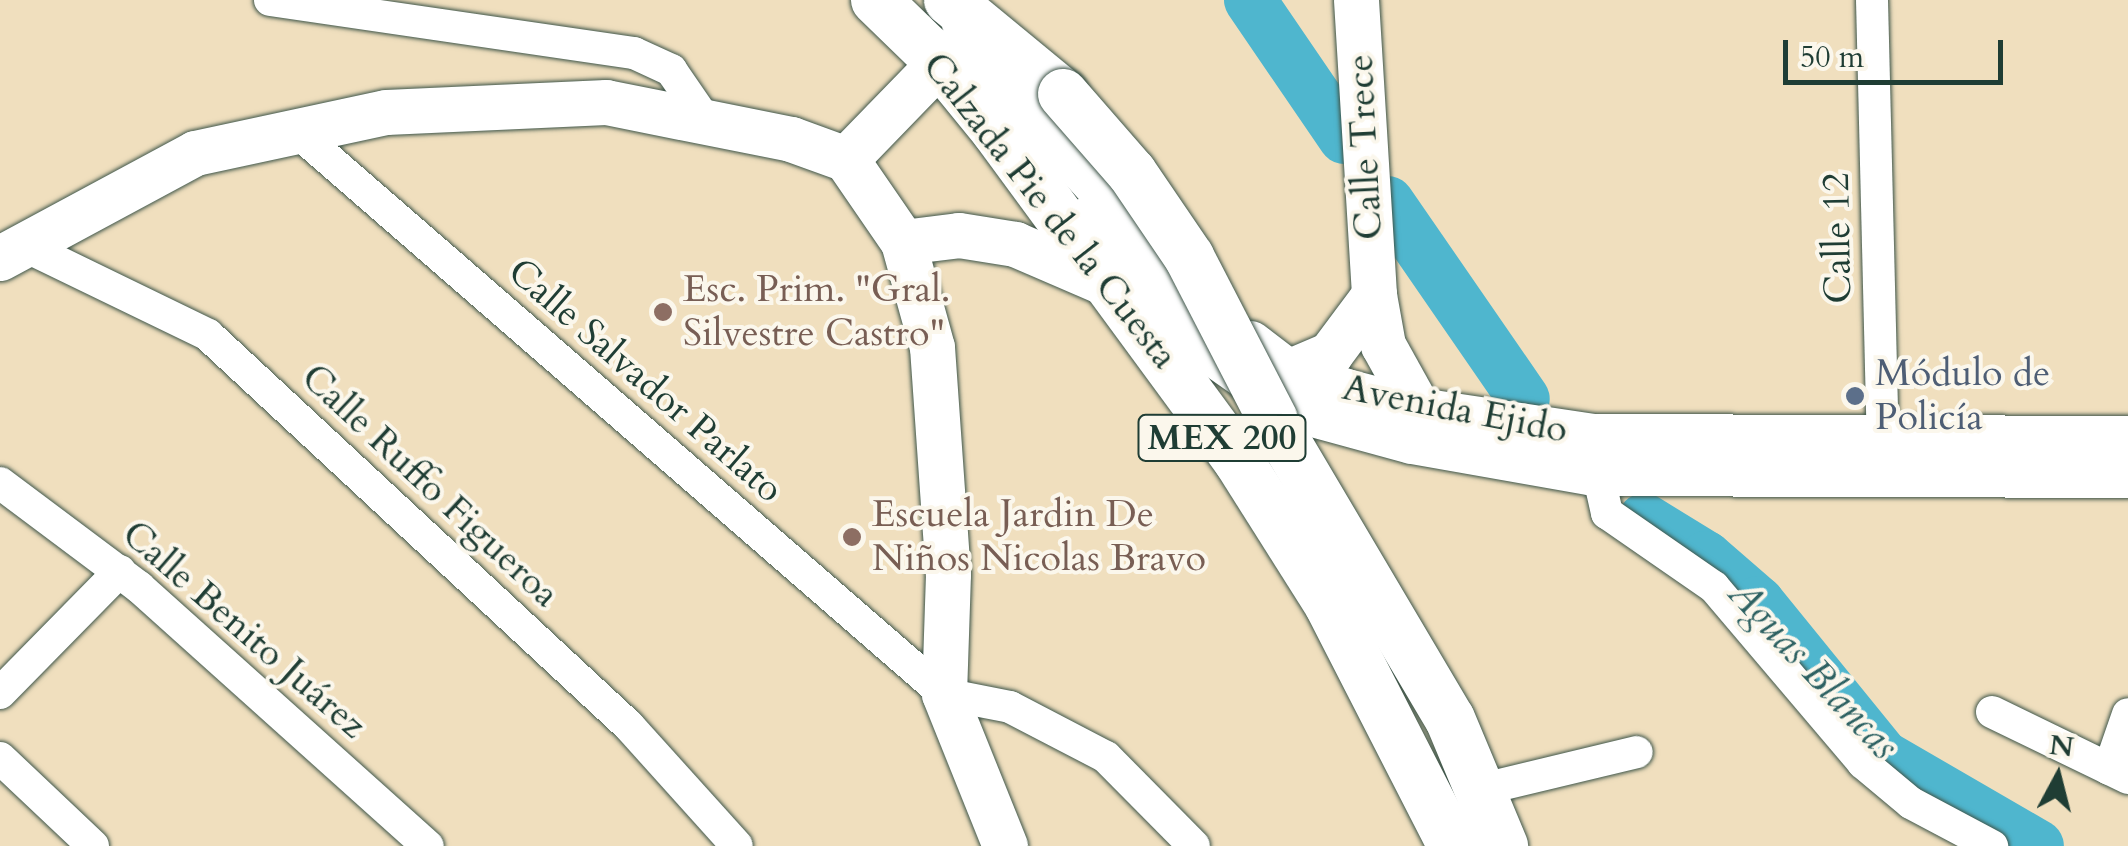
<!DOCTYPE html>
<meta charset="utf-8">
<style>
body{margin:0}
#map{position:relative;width:2128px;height:846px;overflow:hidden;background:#f0dfbe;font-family:Cardo,serif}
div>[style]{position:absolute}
.river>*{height:52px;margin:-26px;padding:0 26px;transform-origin:26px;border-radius:26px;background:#4fb6ce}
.roads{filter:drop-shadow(0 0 2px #3e5549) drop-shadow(0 0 2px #3e5549)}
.street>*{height:32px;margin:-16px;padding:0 16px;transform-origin:16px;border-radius:16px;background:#fff}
.secondary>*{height:45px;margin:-22.5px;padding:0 22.5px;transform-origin:22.5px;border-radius:22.5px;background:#fff}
.primary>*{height:50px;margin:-25px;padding:0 25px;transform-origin:25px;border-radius:25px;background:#fff}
.bridges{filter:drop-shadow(0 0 2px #3e5549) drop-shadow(0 0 2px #3e5549)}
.primary-bridge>*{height:50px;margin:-25px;padding:0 25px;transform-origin:25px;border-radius:25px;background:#fff}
.dots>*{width:28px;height:28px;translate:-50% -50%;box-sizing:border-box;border:5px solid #fbf7ec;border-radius:50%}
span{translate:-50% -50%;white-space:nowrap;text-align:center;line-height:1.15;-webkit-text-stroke:8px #fbf7ec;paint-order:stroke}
.shield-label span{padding:2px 8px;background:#fbf7ec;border:2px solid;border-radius:8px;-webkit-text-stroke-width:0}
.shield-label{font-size:35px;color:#1f3d34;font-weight:700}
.street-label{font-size:38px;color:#1f3d34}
.education-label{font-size:38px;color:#785e54}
.left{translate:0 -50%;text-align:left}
.service-label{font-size:38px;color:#4e5e75}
.water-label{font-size:40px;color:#2d6162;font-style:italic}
.north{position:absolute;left:2008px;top:726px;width:100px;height:100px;-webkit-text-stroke:8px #fbf7ec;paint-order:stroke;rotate:7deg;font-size:28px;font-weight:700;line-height:40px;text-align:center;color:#1f3d34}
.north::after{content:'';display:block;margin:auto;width:35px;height:45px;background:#1f3d34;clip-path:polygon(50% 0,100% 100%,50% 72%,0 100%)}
.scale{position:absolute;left:1783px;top:40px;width:220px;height:45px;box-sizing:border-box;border:5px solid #1f3d34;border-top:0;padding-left:12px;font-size:30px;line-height:35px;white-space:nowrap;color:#1f3d34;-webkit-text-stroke:8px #fbf7ec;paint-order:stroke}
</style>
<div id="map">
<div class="river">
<div style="left:1250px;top:0;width:167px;rotate:55.7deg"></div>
<div style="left:1388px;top:202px;width:239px;rotate:55.4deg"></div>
<div style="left:1644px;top:519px;width:73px;rotate:31.5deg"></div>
<div style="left:1706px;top:557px;width:69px;rotate:40.9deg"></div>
<div style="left:1758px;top:602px;width:198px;rotate:50.9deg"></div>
<div style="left:1883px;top:756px;width:179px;rotate:30.1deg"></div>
</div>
<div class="roads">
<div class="street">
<div style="left:270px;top:0;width:368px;rotate:8.3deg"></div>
<div style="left:634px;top:53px;width:41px;rotate:24.7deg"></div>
<div style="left:671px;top:70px;width:62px;rotate:55.5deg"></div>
<div style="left:1872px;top:0;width:455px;rotate:88.6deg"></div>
<div style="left:295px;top:130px;width:860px;rotate:40.99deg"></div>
<div style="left:944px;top:694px;width:67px;rotate:11.1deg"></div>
<div style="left:1010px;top:707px;width:108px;rotate:27.5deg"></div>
<div style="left:1106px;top:757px;width:125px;rotate:45.3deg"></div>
<div style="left:23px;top:245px;width:206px;rotate:25.9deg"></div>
<div style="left:208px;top:335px;width:575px;rotate:42.88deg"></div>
<div style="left:629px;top:726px;width:161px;rotate:48deg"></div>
<div style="left:1593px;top:451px;width:64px;rotate:77.3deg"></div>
<div style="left:1607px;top:513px;width:130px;rotate:34.7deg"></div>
<div style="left:1714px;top:587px;width:231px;rotate:49.7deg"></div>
<div style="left:1863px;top:763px;width:62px;rotate:39.8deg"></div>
<div style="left:1911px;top:803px;width:92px;rotate:28deg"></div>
<div style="left:0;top:483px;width:174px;rotate:36.8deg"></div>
<div style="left:139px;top:587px;width:388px;rotate:41.9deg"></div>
<div style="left:0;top:693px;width:171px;rotate:-45.5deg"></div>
<div style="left:1992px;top:712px;width:151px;rotate:25.9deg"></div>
<div style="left:0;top:758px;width:128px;rotate:43.4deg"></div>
<div style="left:2109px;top:769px;width:58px;rotate:-70.9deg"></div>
<div style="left:1483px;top:789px;width:158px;rotate:-13.5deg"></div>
</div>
<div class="secondary">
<div style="left:1356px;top:0;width:296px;rotate:86.5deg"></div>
<div style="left:1374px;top:295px;width:51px;rotate:79.8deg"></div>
<div style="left:1383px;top:345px;width:74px;rotate:61deg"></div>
<div style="left:964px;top:24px;width:56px;rotate:57.4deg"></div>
<div style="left:994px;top:71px;width:300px;rotate:48.1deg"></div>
<div style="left:846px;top:159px;width:135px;rotate:-45.9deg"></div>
<div style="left:940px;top:62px;width:33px;rotate:35deg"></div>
<div style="left:1087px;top:219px;width:153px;rotate:49.2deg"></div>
<div style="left:1187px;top:335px;width:127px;rotate:35.1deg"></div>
<div style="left:1291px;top:408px;width:125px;rotate:15.3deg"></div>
<div style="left:1412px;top:441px;width:184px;rotate:10deg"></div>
<div style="left:1593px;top:473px;width:535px;rotate:0.21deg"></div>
<div style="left:903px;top:242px;width:56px;rotate:-7.1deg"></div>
<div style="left:959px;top:235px;width:57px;rotate:9.1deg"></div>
<div style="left:1015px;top:244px;width:109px;rotate:23.3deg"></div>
<div style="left:0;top:258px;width:221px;rotate:-28.3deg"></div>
<div style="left:195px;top:153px;width:195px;rotate:-12.1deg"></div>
<div style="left:386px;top:112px;width:220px;rotate:-2.6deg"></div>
<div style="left:606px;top:102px;width:189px;rotate:11.3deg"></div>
<div style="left:791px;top:139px;width:59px;rotate:20deg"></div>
<div style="left:846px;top:159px;width:101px;rotate:55.5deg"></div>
<div style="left:903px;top:242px;width:109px;rotate:74.6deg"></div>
<div style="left:932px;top:347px;width:228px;rotate:86deg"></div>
<div style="left:948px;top:574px;width:120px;rotate:91.9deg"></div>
<div style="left:944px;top:694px;width:164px;rotate:68.1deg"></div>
<div style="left:1250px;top:343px;width:48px;rotate:37.3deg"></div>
<div style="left:1288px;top:372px;width:61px;rotate:18.1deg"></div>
<div style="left:1346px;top:391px;width:75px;rotate:14.6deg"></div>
<div style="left:1419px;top:410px;width:176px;rotate:8.5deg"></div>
<div style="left:1593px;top:436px;width:535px;rotate:0.21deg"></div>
<div style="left:1288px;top:372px;width:46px;rotate:-23.2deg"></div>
<div style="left:1330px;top:354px;width:74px;rotate:-53.3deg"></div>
</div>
<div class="primary">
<div style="left:876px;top:0;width:89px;rotate:44.1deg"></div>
<div style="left:940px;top:62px;width:90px;rotate:50.8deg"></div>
<div style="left:997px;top:132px;width:407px;rotate:53.7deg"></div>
<div style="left:1238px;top:460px;width:170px;rotate:57.7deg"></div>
<div style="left:1329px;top:604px;width:272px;rotate:62.9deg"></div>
<div style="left:949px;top:0;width:148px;rotate:39.5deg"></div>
<div style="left:1273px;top:420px;width:347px;rotate:59.4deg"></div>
<div style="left:1450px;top:719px;width:138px;rotate:67.3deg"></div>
</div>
</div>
<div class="bridges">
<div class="primary-bridge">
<div style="left:1063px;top:94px;width:105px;rotate:48.9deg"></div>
<div style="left:1132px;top:173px;width:102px;rotate:55.8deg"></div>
<div style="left:1189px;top:257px;width:183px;rotate:62.7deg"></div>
</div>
</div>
<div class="dots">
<div style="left:663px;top:312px;background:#8d6e63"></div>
<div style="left:1855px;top:396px;background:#5c6f8a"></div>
<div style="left:852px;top:537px;background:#8d6e63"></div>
</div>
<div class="shield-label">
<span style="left:1222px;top:438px">MEX 200</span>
</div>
<div class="street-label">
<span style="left:1365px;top:147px;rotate:-93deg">Calle Trece</span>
<span style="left:1050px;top:211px;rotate:52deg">Calzada Pie de la Cuesta</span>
<span style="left:1838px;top:238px;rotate:-91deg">Calle 12</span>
<span style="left:645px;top:381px;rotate:41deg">Calle Salvador Parlato</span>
<span style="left:1455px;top:409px;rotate:11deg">Avenida Ejido</span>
<span style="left:430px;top:486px;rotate:43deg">Calle Ruffo Figueroa</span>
<span style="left:244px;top:630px;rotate:41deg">Calle Benito Juárez</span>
</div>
<div class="education-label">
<span class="left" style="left:683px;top:312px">Esc. Prim. "Gral.<br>Silvestre Castro"</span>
<span class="left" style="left:872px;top:537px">Escuela Jardin De<br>Niños Nicolas Bravo</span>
</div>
<div class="service-label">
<span class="left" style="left:1875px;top:396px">Módulo de<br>Policía</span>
</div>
<div class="water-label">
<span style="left:1813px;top:670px;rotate:47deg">Aguas Blancas</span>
</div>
<div class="north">N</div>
<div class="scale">50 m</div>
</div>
